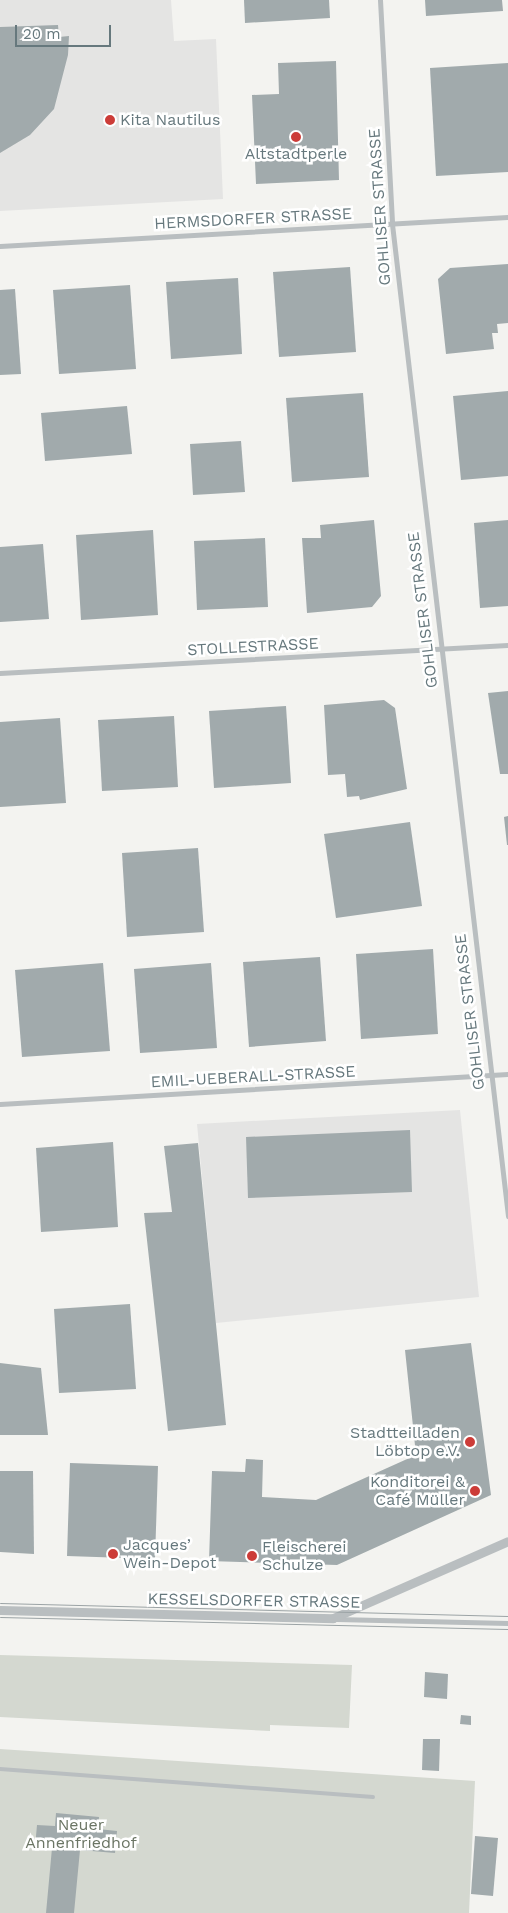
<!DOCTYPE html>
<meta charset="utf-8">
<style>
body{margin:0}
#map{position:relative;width:508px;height:1913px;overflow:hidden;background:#f3f3f0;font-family:"Work Sans",sans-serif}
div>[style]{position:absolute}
.built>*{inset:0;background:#e4e4e3}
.green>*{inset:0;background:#d4d8d0}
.building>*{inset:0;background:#a1aaac}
.service>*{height:4px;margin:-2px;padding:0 2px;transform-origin:2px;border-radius:2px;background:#b9bec0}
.minor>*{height:5px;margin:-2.5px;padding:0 2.5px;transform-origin:2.5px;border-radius:2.5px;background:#b9bec0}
.tertiary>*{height:9px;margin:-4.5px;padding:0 4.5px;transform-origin:4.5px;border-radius:4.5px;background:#b9bec0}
.tram>*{height:1px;margin:-0.5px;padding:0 0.5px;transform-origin:0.5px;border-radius:0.5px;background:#9ba3a5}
.dots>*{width:14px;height:14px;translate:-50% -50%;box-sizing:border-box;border:2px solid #fff;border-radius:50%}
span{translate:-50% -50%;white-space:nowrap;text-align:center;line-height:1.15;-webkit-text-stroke:5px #fff;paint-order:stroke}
.poi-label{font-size:16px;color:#66787d}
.left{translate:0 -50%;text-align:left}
.right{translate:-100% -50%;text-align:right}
.street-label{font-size:16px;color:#66787d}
.park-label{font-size:16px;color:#6b7564}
.scale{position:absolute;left:15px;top:25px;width:96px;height:22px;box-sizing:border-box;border:2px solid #66787d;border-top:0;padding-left:6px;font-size:15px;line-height:18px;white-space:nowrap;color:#66787d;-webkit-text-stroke:4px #fff;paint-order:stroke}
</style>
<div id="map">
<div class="built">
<div style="clip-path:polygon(0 0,171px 0,174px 41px,216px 39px,223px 199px,0 211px)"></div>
<div style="clip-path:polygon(460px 1110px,479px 1297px,216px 1323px,197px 1124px)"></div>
</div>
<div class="green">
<div style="clip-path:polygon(0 1655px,352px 1665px,349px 1728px,270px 1725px,270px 1731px,0 1717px)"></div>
<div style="clip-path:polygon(0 1749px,475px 1781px,469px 1913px,0 1913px)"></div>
</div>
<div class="building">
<div style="clip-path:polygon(244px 0,329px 0,330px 18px,245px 23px)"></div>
<div style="clip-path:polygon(425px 0,502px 0,503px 11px,426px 16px)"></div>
<div style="clip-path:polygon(58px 25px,59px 37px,69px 36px,68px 55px,54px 109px,30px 135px,0 153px,0 27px)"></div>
<div style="clip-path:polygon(336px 61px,339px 180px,256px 184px,252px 95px,279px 94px,278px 63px)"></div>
<div style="clip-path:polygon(508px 63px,508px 172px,436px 176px,430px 68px)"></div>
<div style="clip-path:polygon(508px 264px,508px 323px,497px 324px,498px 333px,492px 333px,494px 349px,446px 354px,438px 279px,450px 268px)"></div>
<div style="clip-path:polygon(350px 267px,356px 352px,279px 357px,273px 272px)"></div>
<div style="clip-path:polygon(238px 278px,242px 354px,171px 359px,166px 282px)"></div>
<div style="clip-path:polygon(130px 285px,136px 369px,59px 374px,53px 290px)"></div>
<div style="clip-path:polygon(15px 289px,21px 374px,0 375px,0 290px)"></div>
<div style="clip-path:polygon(508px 391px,508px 476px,461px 480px,453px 396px)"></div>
<div style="clip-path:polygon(363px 393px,369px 477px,292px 482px,286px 398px)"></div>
<div style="clip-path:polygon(127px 406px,132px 454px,45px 461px,41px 413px)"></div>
<div style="clip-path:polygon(241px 441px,245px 492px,193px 495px,190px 444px)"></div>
<div style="clip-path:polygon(374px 520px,381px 596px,372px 607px,307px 613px,302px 538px,321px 538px,320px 525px)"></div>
<div style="clip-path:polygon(508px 520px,508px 606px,480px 608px,474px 523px)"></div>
<div style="clip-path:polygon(153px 530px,158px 615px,81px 620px,76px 535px)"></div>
<div style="clip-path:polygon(265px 538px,268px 607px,197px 610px,194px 541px)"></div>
<div style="clip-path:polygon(43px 544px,49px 619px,0 622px,0 547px)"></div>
<div style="clip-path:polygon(508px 691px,508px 774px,500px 774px,488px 693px)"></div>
<div style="clip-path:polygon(384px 700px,395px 708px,407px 789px,360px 800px,359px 796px,347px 797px,345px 774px,328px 775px,324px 705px)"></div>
<div style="clip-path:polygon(286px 706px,291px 783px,214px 788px,209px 711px)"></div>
<div style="clip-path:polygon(174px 716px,178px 787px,102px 791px,98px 720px)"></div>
<div style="clip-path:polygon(60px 718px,66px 803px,0 807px,0 722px)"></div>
<div style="clip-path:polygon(508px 816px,508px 845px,507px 845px,504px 817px)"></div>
<div style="clip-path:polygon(410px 822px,422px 906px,336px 918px,324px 834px)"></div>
<div style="clip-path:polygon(198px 848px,204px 932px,127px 937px,122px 853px)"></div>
<div style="clip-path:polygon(433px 949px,438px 1034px,361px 1039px,356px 954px)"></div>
<div style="clip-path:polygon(320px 957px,326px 1041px,249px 1047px,243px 962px)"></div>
<div style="clip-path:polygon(103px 963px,110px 1051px,22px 1057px,15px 970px)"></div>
<div style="clip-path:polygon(211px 963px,217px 1048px,140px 1053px,134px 969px)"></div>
<div style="clip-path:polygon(410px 1130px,412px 1192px,248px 1198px,246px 1137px)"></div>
<div style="clip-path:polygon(113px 1142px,118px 1227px,41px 1232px,36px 1148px)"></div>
<div style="clip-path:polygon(198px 1143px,226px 1425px,168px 1431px,144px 1213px,172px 1212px,164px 1146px)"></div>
<div style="clip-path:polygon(130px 1304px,136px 1389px,59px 1393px,54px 1309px)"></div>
<div style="clip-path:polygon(471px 1343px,491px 1495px,337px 1565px,209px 1561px,212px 1471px,245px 1472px,246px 1459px,263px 1460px,262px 1497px,316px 1500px,416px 1455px,405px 1350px)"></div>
<div style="clip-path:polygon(0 1363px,41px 1368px,48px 1435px,0 1435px)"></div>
<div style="clip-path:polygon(70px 1463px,158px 1466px,155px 1559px,67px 1556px)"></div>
<div style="clip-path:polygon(0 1471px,33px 1471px,34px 1554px,0 1552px)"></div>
<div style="clip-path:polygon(425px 1672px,448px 1674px,447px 1699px,424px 1697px)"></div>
<div style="clip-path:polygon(461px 1715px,471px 1716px,471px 1725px,460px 1724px)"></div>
<div style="clip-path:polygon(423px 1739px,440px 1739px,439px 1771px,422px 1770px)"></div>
<div style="clip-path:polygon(56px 1813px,99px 1817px,98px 1829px,117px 1831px,115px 1853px,80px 1850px,74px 1913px,46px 1913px,52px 1848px,35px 1847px,37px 1825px,55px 1826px)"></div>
<div style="clip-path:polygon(475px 1836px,498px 1838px,493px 1896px,471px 1894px)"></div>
</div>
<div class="service">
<div style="left:0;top:1769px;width:374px;rotate:4.3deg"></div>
</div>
<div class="minor">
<div style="left:380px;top:0;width:224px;rotate:86.9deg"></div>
<div style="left:392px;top:224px;width:999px;rotate:83.33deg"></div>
<div style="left:0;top:246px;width:509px;rotate:-3.27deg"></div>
<div style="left:0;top:673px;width:509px;rotate:-3.15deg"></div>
<div style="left:0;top:1104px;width:509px;rotate:-3.38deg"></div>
<div style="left:336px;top:1619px;width:172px;rotate:1.3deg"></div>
</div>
<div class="tertiary">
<div style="left:0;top:1610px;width:333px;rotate:1.4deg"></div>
<div style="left:333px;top:1618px;width:191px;rotate:-23.7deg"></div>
</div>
<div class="tram">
<div style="left:0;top:1603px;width:508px;rotate:1.47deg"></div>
<div style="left:0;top:1617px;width:508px;rotate:1.35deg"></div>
</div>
<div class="dots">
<div style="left:110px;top:120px;background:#cc3c38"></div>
<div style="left:296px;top:137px;background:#cc3c38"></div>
<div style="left:470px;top:1442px;background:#cc3c38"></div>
<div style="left:475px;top:1491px;background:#cc3c38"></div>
<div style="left:113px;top:1554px;background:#cc3c38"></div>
<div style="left:252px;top:1556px;background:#cc3c38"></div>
</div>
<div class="poi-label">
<span class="left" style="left:120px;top:120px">Kita Nautilus</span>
<span style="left:296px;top:154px">Altstadtperle</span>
<span class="right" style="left:460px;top:1442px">Stadtteilladen<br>Löbtop e.V.</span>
<span class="right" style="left:465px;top:1491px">Konditorei &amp;<br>Café Müller</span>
<span class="left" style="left:123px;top:1554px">Jacques’<br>Wein-Depot</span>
<span class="left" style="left:262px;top:1556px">Fleischerei<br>Schulze</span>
</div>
<div class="street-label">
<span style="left:380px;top:207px;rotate:-94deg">GOHLISER STRASSE</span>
<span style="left:253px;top:219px;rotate:-3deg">HERMSDORFER STRASSE</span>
<span style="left:423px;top:610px;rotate:-97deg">GOHLISER STRASSE</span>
<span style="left:253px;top:647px;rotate:-3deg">STOLLESTRASSE</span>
<span style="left:470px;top:1012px;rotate:-97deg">GOHLISER STRASSE</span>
<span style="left:253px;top:1077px;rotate:-3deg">EMIL-UEBERALL-STRASSE</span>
<span style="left:254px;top:1601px;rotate:1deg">KESSELSDORFER STRASSE</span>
</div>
<div class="park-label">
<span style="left:81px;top:1834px">Neuer<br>Annenfriedhof</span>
</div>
<div class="scale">20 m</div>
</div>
